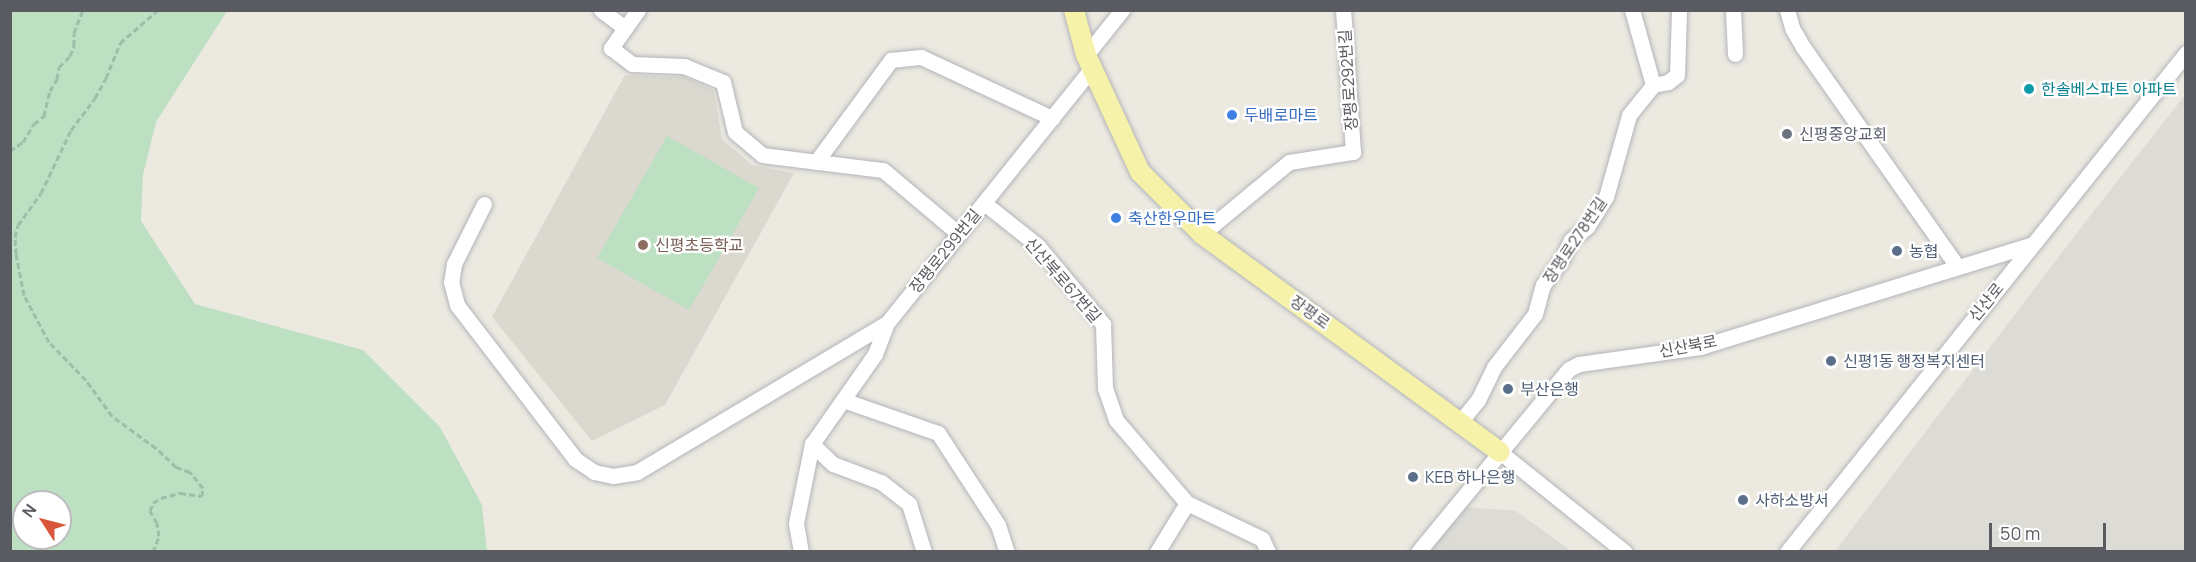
<!DOCTYPE html>
<meta charset="utf-8">
<style>
body{margin:0}
#map{position:relative;width:2196px;height:562px;overflow:hidden;background:#ebe9e0;font-family:Manrope,"Noto Sans KR",sans-serif}
div>[style]{position:absolute}
.industrial>*{inset:0;background:#dcdbd5}
.education>*{inset:0;background:#dad8cf}
.green>*{inset:0;background:#bee0c2}
.path>*{height:3px;margin-top:-1.5px;transform-origin:0;background:repeating-linear-gradient(90deg,#99c0a8 0 6px,transparent 0 9px)}
.roads{filter:drop-shadow(0 0 2px #b3b5ba) drop-shadow(0 0 2px #b3b5ba)}
.minor>*{height:15px;margin:-7.5px;padding:0 7.5px;transform-origin:7.5px;border-radius:7.5px;background:#fff}
.major>*{height:20px;margin:-10px;padding:0 10px;transform-origin:10px;border-radius:10px;background:#f7f2a9}
.dots>*{width:16px;height:16px;translate:-50% -50%;box-sizing:border-box;border:3px solid #fff;border-radius:50%}
span{translate:-50% -50%;white-space:nowrap;text-align:center;line-height:1.15;-webkit-text-stroke:4.5px #fff;paint-order:stroke}
.street-label{font-size:16px;color:#595b60}
.culture-label{font-size:16px;color:#0d838f}
.left{translate:0 -50%;text-align:left}
.shop-label{font-size:16px;color:#366cbe}
.worship-label{font-size:16px;color:#5b616d}
.education-label{font-size:16px;color:#785e54}
.service-label{font-size:16px;color:#4e5e75}
.frame{position:absolute;inset:0;border:12px solid #595b60;pointer-events:none}
.north{position:absolute;left:12px;top:490px;width:60px;height:60px;box-sizing:border-box;background:#fff;border:2px solid #bdbdbf;border-radius:50%;rotate:306deg;font-size:16px;font-weight:700;line-height:24px;text-align:center;color:#595b60}
.north::after{content:'';display:block;margin:auto;width:21px;height:27px;background:#d85639;clip-path:polygon(50% 0,100% 100%,50% 72%,0 100%)}
.scale{position:absolute;left:1989px;top:523px;width:117px;height:27px;box-sizing:border-box;border:3px solid #595b60;border-top:0;padding-left:8px;font-size:18px;line-height:21px;white-space:nowrap;color:#595b60;-webkit-text-stroke:4px #fff;paint-order:stroke}
</style>
<div id="map">
<div class="industrial">
<div style="clip-path:polygon(2185px 95px,2185px 551px,1835px 551px,2086px 221px)"></div>
<div style="clip-path:polygon(1467px 507px,1516px 511px,1571px 551px,1430px 551px)"></div>
</div>
<div class="education">
<div style="clip-path:polygon(625px 75px,685px 77px,714px 91px,722px 139px,752px 165px,794px 173px,665px 405px,592px 441px,492px 317px)"></div>
</div>
<div class="green">
<div style="clip-path:polygon(evenodd,10px 11px,227px 11px,156px 122px,143px 175px,141px 221px,195px 304px,363px 350px,440px 427px,482px 505px,487px 551px,11px 551px,10px 11px,24px 502px,60px 502px,60px 538px,24px 538px,24px 502px)"></div>
<div style="clip-path:polygon(667px 136px,759px 188px,689px 310px,597px 258px)"></div>
</div>
<div class="path">
<div style="left:10px;top:151px;width:16px;rotate:-35deg"></div>
<div style="left:23px;top:142px;width:21px;rotate:-59deg"></div>
<div style="left:34px;top:124px;width:13px;rotate:-39deg"></div>
<div style="left:44px;top:116px;width:26px;rotate:-77deg"></div>
<div style="left:50px;top:91px;width:14px;rotate:-60deg"></div>
<div style="left:57px;top:79px;width:12px;rotate:-81deg"></div>
<div style="left:59px;top:67px;width:16px;rotate:-45deg"></div>
<div style="left:70px;top:56px;width:11px;rotate:-68deg"></div>
<div style="left:74px;top:46px;width:13px;rotate:-90deg"></div>
<div style="left:74px;top:33px;width:25px;rotate:-69deg"></div>
<div style="left:153px;top:552px;width:17px;rotate:-69deg"></div>
<div style="left:159px;top:536px;width:13px;rotate:-99deg"></div>
<div style="left:157px;top:523px;width:14px;rotate:-120deg"></div>
<div style="left:150px;top:511px;width:9px;rotate:-69deg"></div>
<div style="left:153px;top:503px;width:9px;rotate:-32deg"></div>
<div style="left:161px;top:498px;width:20px;rotate:-15deg"></div>
<div style="left:180px;top:493px;width:22px;rotate:8deg"></div>
<div style="left:202px;top:496px;width:8px;rotate:-83deg"></div>
<div style="left:203px;top:488px;width:21px;rotate:-129deg"></div>
<div style="left:190px;top:472px;width:15px;rotate:-160deg"></div>
<div style="left:176px;top:467px;width:28px;rotate:-136deg"></div>
<div style="left:156px;top:448px;width:54px;rotate:-144deg"></div>
<div style="left:112px;top:416px;width:44px;rotate:-125.8deg"></div>
<div style="left:86px;top:380px;width:53px;rotate:-134.2deg"></div>
<div style="left:49px;top:342px;width:53px;rotate:-118deg"></div>
<div style="left:24px;top:295px;width:42px;rotate:-101deg"></div>
<div style="left:16px;top:254px;width:17px;rotate:-93deg"></div>
<div style="left:15px;top:237px;width:12px;rotate:-76deg"></div>
<div style="left:18px;top:225px;width:39px;rotate:-54deg"></div>
<div style="left:41px;top:193px;width:70px;rotate:-64.5deg"></div>
<div style="left:71px;top:130px;width:40px;rotate:-53deg"></div>
<div style="left:95px;top:98px;width:23px;rotate:-61deg"></div>
<div style="left:106px;top:78px;width:38px;rotate:-68deg"></div>
<div style="left:120px;top:43px;width:50px;rotate:-41deg"></div>
</div>
<div class="roads">
<div class="minor">
<div style="left:601px;top:10px;width:30px;rotate:37deg"></div>
<div style="left:638px;top:10px;width:47px;rotate:125.4deg"></div>
<div style="left:611px;top:48px;width:26px;rotate:37deg"></div>
<div style="left:632px;top:64px;width:52px;rotate:2.2deg"></div>
<div style="left:684px;top:66px;width:42px;rotate:22.3deg"></div>
<div style="left:723px;top:82px;width:51px;rotate:76.5deg"></div>
<div style="left:735px;top:132px;width:35px;rotate:40deg"></div>
<div style="left:762px;top:155px;width:122px;rotate:7.1deg"></div>
<div style="left:883px;top:170px;width:99px;rotate:40.1deg"></div>
<div style="left:1733px;top:10px;width:44px;rotate:87.4deg"></div>
<div style="left:1787px;top:10px;width:19px;rotate:74deg"></div>
<div style="left:1792px;top:28px;width:22px;rotate:60deg"></div>
<div style="left:1803px;top:47px;width:268px;rotate:54.9deg"></div>
<div style="left:1086px;top:55px;width:58px;rotate:-51.3deg"></div>
<div style="left:1653px;top:85px;width:15px;rotate:-11deg"></div>
<div style="left:1668px;top:82px;width:11px;rotate:-38deg"></div>
<div style="left:1677px;top:75px;width:65px;rotate:-88.2deg"></div>
<div style="left:816px;top:162px;width:127px;rotate:-53.7deg"></div>
<div style="left:891px;top:60px;width:30px;rotate:-6deg"></div>
<div style="left:921px;top:57px;width:145px;rotate:25deg"></div>
<div style="left:984px;top:203px;width:69px;rotate:38.5deg"></div>
<div style="left:1038px;top:246px;width:102px;rotate:50.2deg"></div>
<div style="left:1103px;top:324px;width:64px;rotate:88.2deg"></div>
<div style="left:1105px;top:388px;width:34px;rotate:71deg"></div>
<div style="left:1116px;top:420px;width:109px;rotate:49.5deg"></div>
<div style="left:1187px;top:503px;width:83px;rotate:25.6deg"></div>
<div style="left:1262px;top:539px;width:14px;rotate:65deg"></div>
<div style="left:484px;top:204px;width:67px;rotate:116.6deg"></div>
<div style="left:454px;top:264px;width:18px;rotate:99deg"></div>
<div style="left:451px;top:282px;width:24px;rotate:75deg"></div>
<div style="left:457px;top:305px;width:194px;rotate:52.5deg"></div>
<div style="left:575px;top:459px;width:23px;rotate:34deg"></div>
<div style="left:594px;top:472px;width:19px;rotate:12deg"></div>
<div style="left:613px;top:476px;width:24px;rotate:-9deg"></div>
<div style="left:637px;top:472px;width:291px;rotate:-30.8deg"></div>
<div style="left:1202px;top:234px;width:113px;rotate:-39.6deg"></div>
<div style="left:1289px;top:162px;width:65px;rotate:-8.9deg"></div>
<div style="left:1353px;top:152px;width:142px;rotate:-94deg"></div>
<div style="left:843px;top:400px;width:101px;rotate:19.2deg"></div>
<div style="left:938px;top:433px;width:110px;rotate:56.9deg"></div>
<div style="left:998px;top:525px;width:28px;rotate:72deg"></div>
<div style="left:1460px;top:422px;width:28px;rotate:-51deg"></div>
<div style="left:1478px;top:400px;width:37px;rotate:-64deg"></div>
<div style="left:1494px;top:367px;width:67px;rotate:-52.3deg"></div>
<div style="left:1535px;top:314px;width:30px;rotate:-75deg"></div>
<div style="left:1543px;top:285px;width:32px;rotate:-54deg"></div>
<div style="left:1562px;top:259px;width:21px;rotate:-65deg"></div>
<div style="left:1571px;top:240px;width:21px;rotate:-39deg"></div>
<div style="left:1587px;top:227px;width:36px;rotate:-58deg"></div>
<div style="left:1606px;top:197px;width:85px;rotate:-74.3deg"></div>
<div style="left:1629px;top:115px;width:38px;rotate:-51deg"></div>
<div style="left:1653px;top:85px;width:78px;rotate:-105.6deg"></div>
<div style="left:812px;top:444px;width:29px;rotate:44deg"></div>
<div style="left:833px;top:464px;width:51px;rotate:20.6deg"></div>
<div style="left:881px;top:482px;width:36px;rotate:38deg"></div>
<div style="left:909px;top:504px;width:50px;rotate:72.6deg"></div>
<div style="left:1500px;top:452px;width:160px;rotate:38.7deg"></div>
<div style="left:801px;top:552px;width:29px;rotate:-100deg"></div>
<div style="left:796px;top:523px;width:81px;rotate:-78.6deg"></div>
<div style="left:812px;top:444px;width:110px;rotate:-55deg"></div>
<div style="left:875px;top:354px;width:33px;rotate:-69deg"></div>
<div style="left:887px;top:323px;width:327px;rotate:-51.2deg"></div>
<div style="left:1157px;top:552px;width:57px;rotate:-58.5deg"></div>
<div style="left:1418px;top:552px;width:237px;rotate:-50.5deg"></div>
<div style="left:1569px;top:369px;width:11px;rotate:-27deg"></div>
<div style="left:1579px;top:364px;width:122px;rotate:-8deg"></div>
<div style="left:1700px;top:347px;width:349px;rotate:-17.2deg"></div>
<div style="left:1787px;top:552px;width:639px;rotate:-51.35deg"></div>
</div>
<div class="major">
<div style="left:1074px;top:10px;width:47px;rotate:75.1deg"></div>
<div style="left:1086px;top:55px;width:129px;rotate:65.2deg"></div>
<div style="left:1140px;top:172px;width:88px;rotate:45deg"></div>
<div style="left:1202px;top:234px;width:369px;rotate:36.2deg"></div>
</div>
</div>
<div class="dots">
<div style="left:2029px;top:89px;background:#0f9aa8"></div>
<div style="left:1232px;top:115px;background:#3f7fe0"></div>
<div style="left:1787px;top:134px;background:#6b7280"></div>
<div style="left:1116px;top:218px;background:#3f7fe0"></div>
<div style="left:643px;top:245px;background:#8d6e63"></div>
<div style="left:1897px;top:251px;background:#5c6f8a"></div>
<div style="left:1831px;top:361px;background:#5c6f8a"></div>
<div style="left:1508px;top:389px;background:#5c6f8a"></div>
<div style="left:1413px;top:477px;background:#5c6f8a"></div>
<div style="left:1743px;top:500px;background:#5c6f8a"></div>
</div>
<div class="street-label">
<span style="left:1348px;top:80px;rotate:-94deg">장평로292번길</span>
<span style="left:1575px;top:240px;rotate:-56deg">장평로278번길</span>
<span style="left:945px;top:251px;rotate:-51deg">장평로299번길</span>
<span style="left:1063px;top:280px;rotate:49deg">신산북로67번길</span>
<span style="left:1986px;top:302px;rotate:-51deg">신산로</span>
<span style="left:1310px;top:312px;rotate:36deg">장평로</span>
<span style="left:1688px;top:346px;rotate:-11deg">신산북로</span>
</div>
<div class="culture-label">
<span class="left" style="left:2041px;top:89px">한솔베스파트 아파트</span>
</div>
<div class="shop-label">
<span class="left" style="left:1244px;top:115px">두배로마트</span>
<span class="left" style="left:1128px;top:218px">축산한우마트</span>
</div>
<div class="worship-label">
<span class="left" style="left:1799px;top:134px">신평중앙교회</span>
</div>
<div class="education-label">
<span class="left" style="left:655px;top:245px">신평초등학교</span>
</div>
<div class="service-label">
<span class="left" style="left:1909px;top:251px">농협</span>
<span class="left" style="left:1843px;top:361px">신평1동 행정복지센터</span>
<span class="left" style="left:1520px;top:389px">부산은행</span>
<span class="left" style="left:1425px;top:477px">KEB 하나은행</span>
<span class="left" style="left:1755px;top:500px">사하소방서</span>
</div>
<div class="frame"></div>
<div class="north">N</div>
<div class="scale">50 m</div>
</div>
